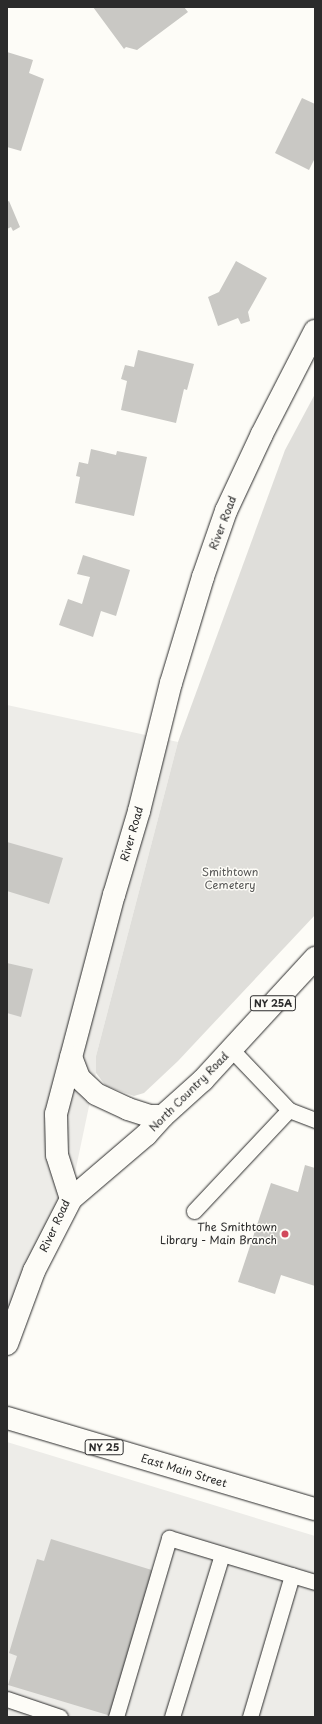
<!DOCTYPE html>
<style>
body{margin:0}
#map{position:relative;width:322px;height:1724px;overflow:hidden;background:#fdfcf7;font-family:"Playpen Sans",sans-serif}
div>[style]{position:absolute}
.built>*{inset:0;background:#edece8}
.green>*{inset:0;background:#dfdeda}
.building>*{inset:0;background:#c9c8c4}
.roads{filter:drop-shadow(0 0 1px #2b2b2b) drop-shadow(0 0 1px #2b2b2b)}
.service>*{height:15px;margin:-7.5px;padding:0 7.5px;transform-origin:7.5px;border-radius:7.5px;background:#fdfcf7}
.tertiary>*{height:22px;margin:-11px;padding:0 11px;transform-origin:11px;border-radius:11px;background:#fdfcf7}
.primary>*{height:22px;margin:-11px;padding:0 11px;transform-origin:11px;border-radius:11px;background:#fdfcf7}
.dots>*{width:11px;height:11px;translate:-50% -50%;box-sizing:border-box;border:2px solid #fdfcf7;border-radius:50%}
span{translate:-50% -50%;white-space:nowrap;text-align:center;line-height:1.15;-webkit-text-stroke:3px #fdfcf7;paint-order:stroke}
.shield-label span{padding:1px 3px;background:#fdfcf7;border:1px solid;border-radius:3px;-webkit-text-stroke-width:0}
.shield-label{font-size:10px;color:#2b2b2b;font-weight:700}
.street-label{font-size:11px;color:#2b2b2b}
.park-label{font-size:11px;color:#585857}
.poi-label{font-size:11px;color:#2b2b2b}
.right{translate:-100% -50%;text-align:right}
.frame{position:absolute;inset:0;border:8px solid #2b2b2b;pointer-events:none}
</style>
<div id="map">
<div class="built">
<div style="clip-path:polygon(7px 705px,178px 742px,96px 1056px,96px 1073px,68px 1206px,7px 1344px)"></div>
<div style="clip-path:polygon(7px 1442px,315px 1536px,315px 1717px,7px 1717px)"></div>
</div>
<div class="green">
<div style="clip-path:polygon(315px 394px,315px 915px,178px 1061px,144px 1093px,134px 1096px,106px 1086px,96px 1073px,96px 1056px,178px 742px,285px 450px)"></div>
</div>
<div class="building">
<div style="clip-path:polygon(93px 7px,184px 7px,188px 12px,137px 50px,126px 47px,124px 49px)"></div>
<div style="clip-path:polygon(7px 52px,33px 60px,29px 73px,44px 79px,21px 151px,7px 147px)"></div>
<div style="clip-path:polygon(302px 98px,315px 104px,315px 158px,309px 170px,275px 153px)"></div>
<div style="clip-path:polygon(9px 201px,20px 227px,13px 231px,11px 227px,7px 229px,7px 202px)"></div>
<div style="clip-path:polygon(236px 261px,267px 278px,248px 312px,250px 321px,241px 324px,238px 318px,218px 326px,208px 297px,219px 292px)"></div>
<div style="clip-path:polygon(138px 350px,194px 364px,187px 390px,184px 389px,176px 423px,121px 410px,127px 381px,121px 379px,125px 365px,134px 367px)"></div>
<div style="clip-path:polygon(91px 449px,116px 455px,117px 451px,147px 457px,134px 516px,75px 503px,80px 477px,76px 476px,79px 462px,88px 464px)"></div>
<div style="clip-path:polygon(83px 555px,130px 570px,116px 616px,101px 611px,93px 637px,59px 625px,68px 599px,82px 604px,90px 577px,77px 574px)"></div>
<div style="clip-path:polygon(7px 842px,63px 858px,49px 904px,7px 891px)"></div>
<div style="clip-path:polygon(7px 963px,33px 969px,21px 1017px,7px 1013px)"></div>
<div style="clip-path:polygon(305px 1165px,315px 1168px,315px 1286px,281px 1275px,275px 1294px,238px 1282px,271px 1183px,298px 1192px)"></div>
<div style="clip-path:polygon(51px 1539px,155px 1571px,111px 1716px,8px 1685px,17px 1656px,9px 1653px,37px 1559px,44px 1561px)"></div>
</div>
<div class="roads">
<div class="service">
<div style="left:231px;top:1049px;width:84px;rotate:46.4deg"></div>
<div style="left:194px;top:1211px;width:139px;rotate:-46.8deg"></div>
<div style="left:289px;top:1110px;width:28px;rotate:21deg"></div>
<div style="left:7px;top:1699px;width:56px;rotate:18.8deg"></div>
<div style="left:116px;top:1717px;width:187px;rotate:-73.5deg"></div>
<div style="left:169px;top:1538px;width:152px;rotate:16.8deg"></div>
<div style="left:172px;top:1717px;width:170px;rotate:-72.9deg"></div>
<div style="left:250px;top:1717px;width:148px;rotate:-73.5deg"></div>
</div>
<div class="tertiary">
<div style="left:71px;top:1199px;width:46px;rotate:-107.7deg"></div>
<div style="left:57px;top:1155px;width:41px;rotate:-91.4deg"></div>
<div style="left:56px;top:1114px;width:227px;rotate:-75.2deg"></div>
<div style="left:114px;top:895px;width:88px;rotate:-73.4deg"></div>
<div style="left:139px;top:811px;width:132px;rotate:-76deg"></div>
<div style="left:171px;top:683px;width:111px;rotate:-73.2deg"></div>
<div style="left:203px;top:577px;width:70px;rotate:-70.8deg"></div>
<div style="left:226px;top:511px;width:85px;rotate:-64.9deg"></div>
<div style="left:262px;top:434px;width:116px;rotate:-62.8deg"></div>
</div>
<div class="primary">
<div style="left:71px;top:1057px;width:22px;rotate:69deg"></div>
<div style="left:79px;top:1078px;width:23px;rotate:43deg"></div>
<div style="left:96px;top:1094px;width:35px;rotate:25deg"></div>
<div style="left:128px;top:1109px;width:22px;rotate:18deg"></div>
<div style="left:149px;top:1116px;width:14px"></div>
<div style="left:7px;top:1344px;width:78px;rotate:-69.7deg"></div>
<div style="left:34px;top:1271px;width:81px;rotate:-62.8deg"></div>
<div style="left:71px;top:1199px;width:99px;rotate:-40.5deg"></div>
<div style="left:146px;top:1135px;width:25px;rotate:-48deg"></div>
<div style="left:163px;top:1116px;width:54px;rotate:-42deg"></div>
<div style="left:203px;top:1080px;width:166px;rotate:-47.4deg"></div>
<div style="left:7px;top:1418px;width:321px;rotate:16.5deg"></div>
</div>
</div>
<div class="dots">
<div style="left:285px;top:1234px;background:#d1495b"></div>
</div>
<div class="shield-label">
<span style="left:273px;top:1003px">NY 25A</span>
<span style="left:104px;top:1447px">NY 25</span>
</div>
<div class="street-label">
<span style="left:223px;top:523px;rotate:-69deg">River Road</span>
<span style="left:132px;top:834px;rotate:-74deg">River Road</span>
<span style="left:189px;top:1092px;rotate:-45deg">North Country Road</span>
<span style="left:55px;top:1226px;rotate:-65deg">River Road</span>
<span style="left:184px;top:1471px;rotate:17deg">East Main Street</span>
</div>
<div class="park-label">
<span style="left:230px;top:879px">Smithtown<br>Cemetery</span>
</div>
<div class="poi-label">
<span class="right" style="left:277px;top:1234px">The Smithtown<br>Library - Main Branch</span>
</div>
<div class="frame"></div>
</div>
